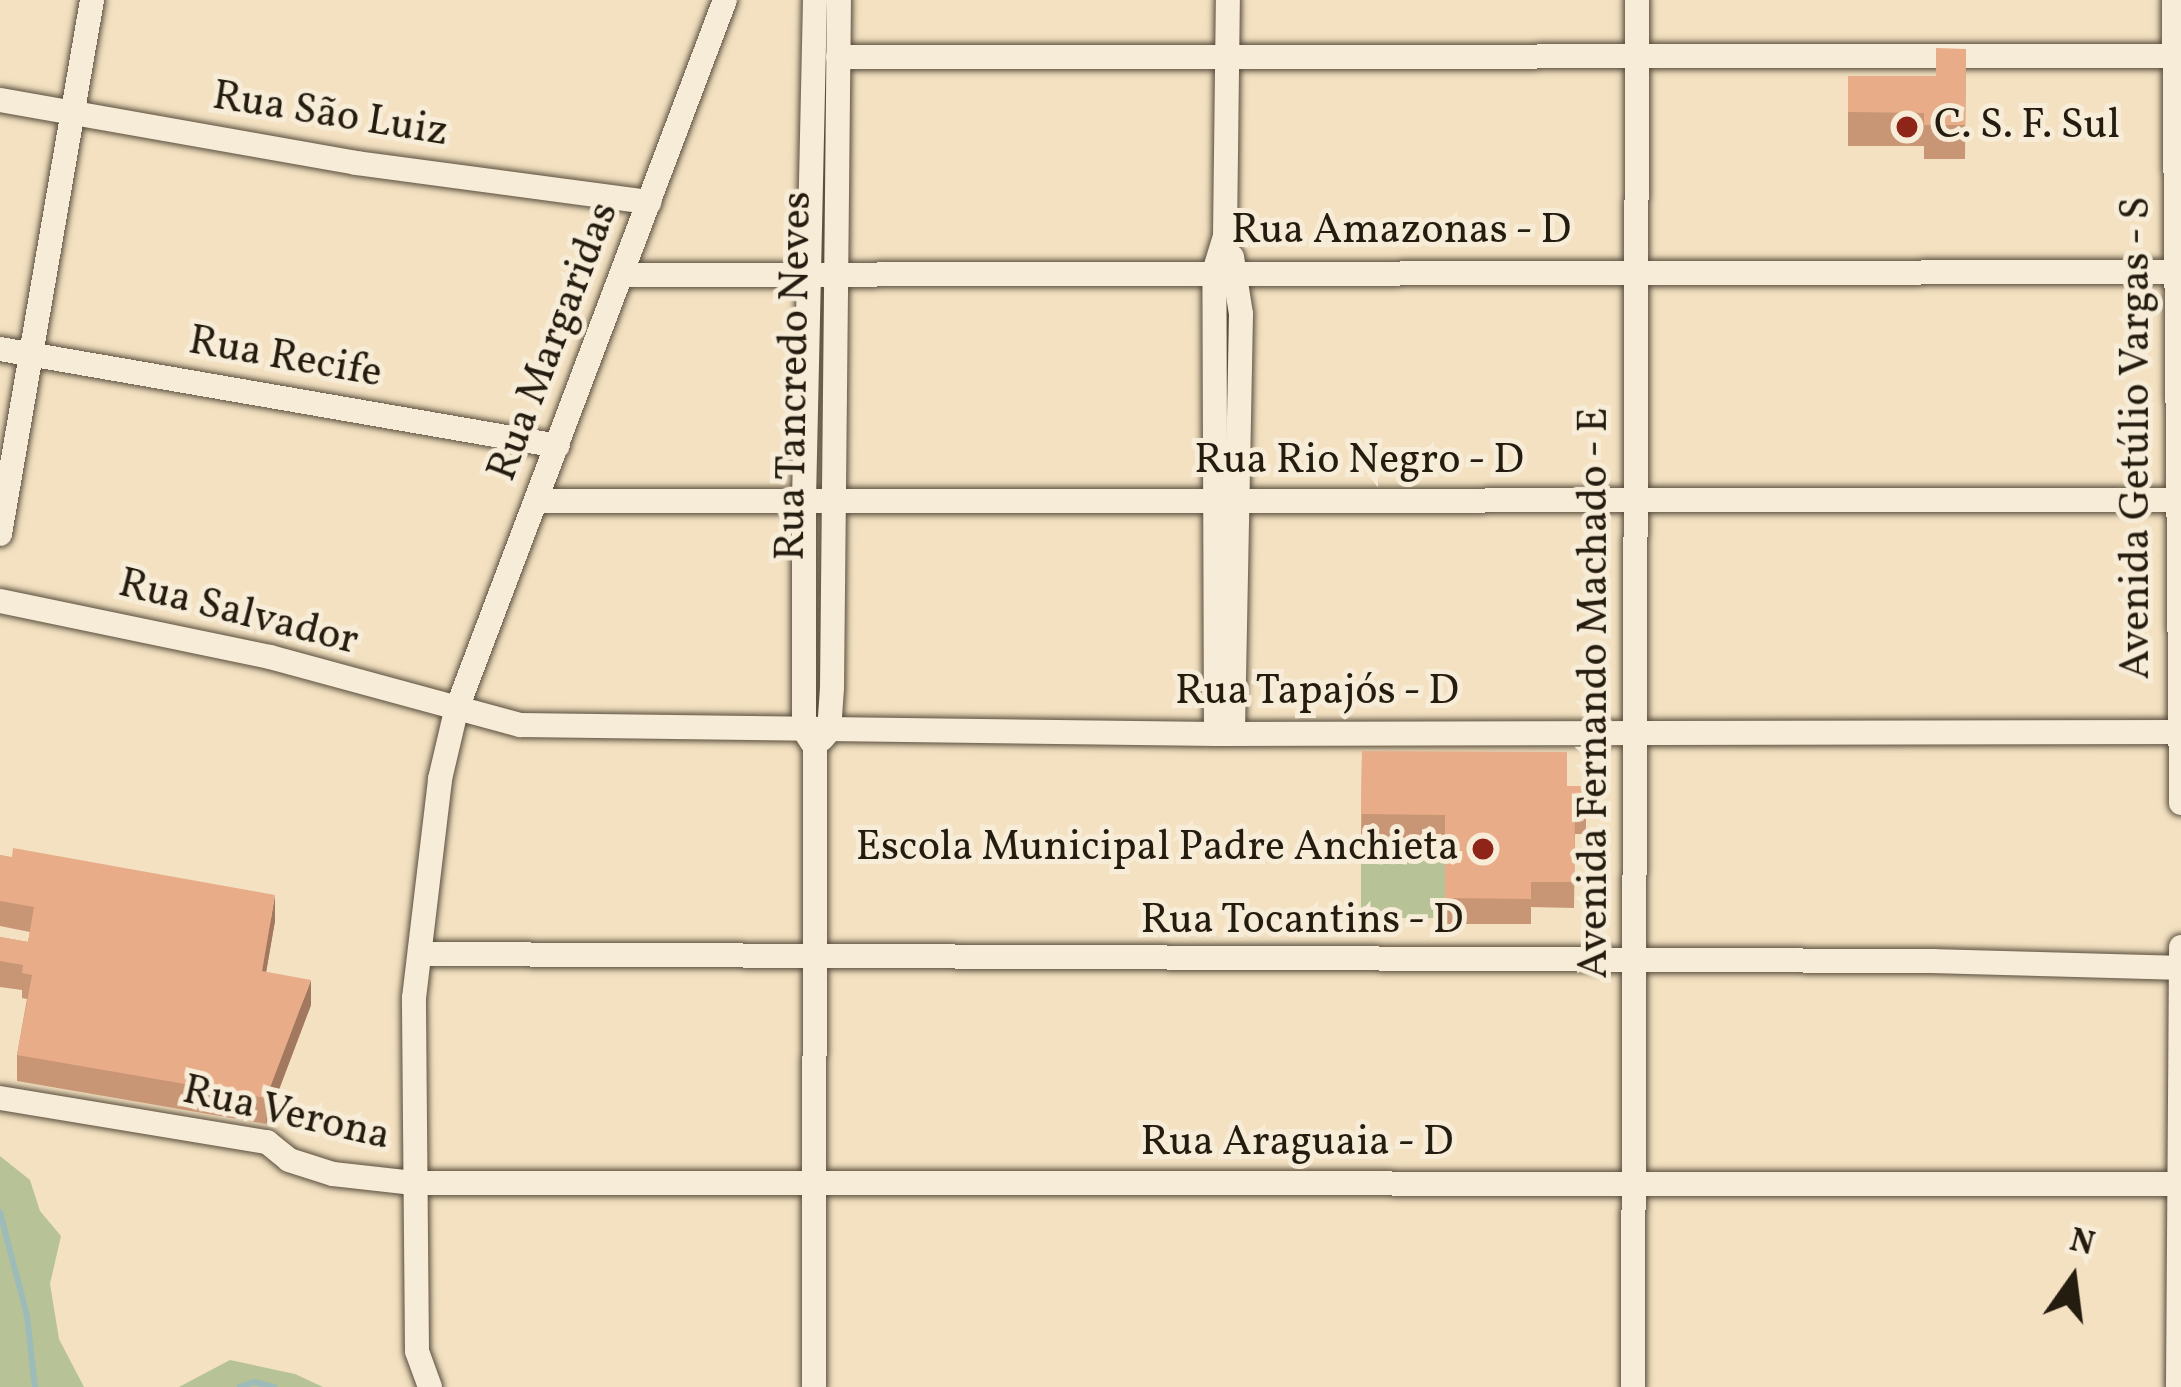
<!DOCTYPE html>
<meta charset="utf-8">
<style>
body{margin:0}
#map{position:relative;width:2181px;height:1387px;overflow:hidden;background:#f3e1c1;font-family:Vollkorn,serif}
div>[style]{position:absolute}
.green>*{inset:0;background:#b7c396}
.stream>*{height:6px;margin:-3px;padding:0 3px;transform-origin:3px;border-radius:3px;background:#9dbcb9}
.roads{filter:drop-shadow(0 0 3px #584d3c) drop-shadow(0 0 3px #584d3c)}
.minor>*{height:24px;margin:-12px;padding:0 12px;transform-origin:12px;border-radius:12px;background:#f7ecd7}
.wall>*{inset:0;background:#c89575}
.shaded-wall>*{inset:0;background:#a2795f}
.building>*{inset:0;background:#e8ad88}
.dots>*{width:33px;height:33px;translate:-50% -50%;box-sizing:border-box;border:6px solid #f7ecd7;border-radius:50%}
span{translate:-50% -50%;white-space:nowrap;text-align:center;line-height:1.15;-webkit-text-stroke:10px #f7ecd7;paint-order:stroke}
.street-label{font-size:42px;color:#251c10}
.poi-label{font-size:42px;color:#251c10}
.left{translate:0 -50%;text-align:left}
.right{translate:-100% -50%;text-align:right}
.north{position:absolute;left:2013px;top:1219px;width:120px;height:120px;-webkit-text-stroke:9px #f7ecd7;paint-order:stroke;rotate:14deg;font-size:33px;font-weight:700;line-height:48px;text-align:center;color:#251c10}
.north::after{content:'';display:block;margin:auto;width:42px;height:54px;background:#251c10;clip-path:polygon(50% 0,100% 100%,50% 72%,0 100%)}
</style>
<div id="map">
<div class="green">
<div style="clip-path:polygon(1361px 859px,1445px 859px,1445px 918px,1361px 918px)"></div>
<div style="clip-path:polygon(0 1156px,30px 1180px,40px 1211px,61px 1236px,50px 1284px,59px 1339px,84px 1387px,0 1387px)"></div>
<div style="clip-path:polygon(230px 1360px,295px 1374px,323px 1387px,179px 1387px)"></div>
</div>
<div class="stream">
<div style="left:0;top:1212px;width:107px;rotate:75.4deg"></div>
<div style="left:27px;top:1316px;width:71px;rotate:83.6deg"></div>
<div style="left:240px;top:1387px;width:15px;rotate:-20deg"></div>
<div style="left:254px;top:1382px;width:21px;rotate:14deg"></div>
</div>
<div class="roads">
<div class="minor">
<div style="left:2174px;top:0;width:803px;rotate:89.5deg"></div>
<div style="left:838px;top:57px;width:1335px;rotate:-0.04deg"></div>
<div style="left:0;top:100px;width:362px;rotate:10deg"></div>
<div style="left:356px;top:163px;width:296px;rotate:7.6deg"></div>
<div style="left:1232px;top:257px;width:58px;rotate:81deg"></div>
<div style="left:1241px;top:314px;width:419px;rotate:91.1deg"></div>
<div style="left:621px;top:275px;width:1560px;rotate:-0.11deg"></div>
<div style="left:0;top:349px;width:566px;rotate:9.86deg"></div>
<div style="left:536px;top:501px;width:1645px;rotate:-0.03deg"></div>
<div style="left:0;top:534px;width:542px;rotate:-80.22deg"></div>
<div style="left:0;top:601px;width:276px;rotate:11.7deg"></div>
<div style="left:270px;top:657px;width:259px;rotate:15.2deg"></div>
<div style="left:520px;top:725px;width:696px;rotate:0.74deg"></div>
<div style="left:1216px;top:734px;width:965px;rotate:-0.12deg"></div>
<div style="left:1216px;top:734px;width:462px;rotate:-90.2deg"></div>
<div style="left:1214px;top:272px;width:39px;rotate:-73deg"></div>
<div style="left:1225px;top:235px;width:235px;rotate:-89.3deg"></div>
<div style="left:822px;top:739px;width:11px;rotate:-49deg"></div>
<div style="left:829px;top:731px;width:43px;rotate:-86deg"></div>
<div style="left:832px;top:688px;width:688px;rotate:-89.42deg"></div>
<div style="left:423px;top:954px;width:1511px;rotate:0.27deg"></div>
<div style="left:1934px;top:961px;width:247px;rotate:1.6deg"></div>
<div style="left:0;top:1098px;width:271px;rotate:9.4deg"></div>
<div style="left:267px;top:1142px;width:28px;rotate:39deg"></div>
<div style="left:289px;top:1160px;width:46px;rotate:17.7deg"></div>
<div style="left:333px;top:1174px;width:81px;rotate:6.4deg"></div>
<div style="left:413px;top:1183px;width:1768px;rotate:0.03deg"></div>
<div style="left:430px;top:1387px;width:38px;rotate:-110deg"></div>
<div style="left:417px;top:1351px;width:353px;rotate:-90.5deg"></div>
<div style="left:414px;top:998px;width:221px;rotate:-83.2deg"></div>
<div style="left:440px;top:779px;width:70px;rotate:-76.8deg"></div>
<div style="left:456px;top:711px;width:760px;rotate:-69.28deg"></div>
<div style="left:814px;top:1387px;width:640px;rotate:-89.91deg"></div>
<div style="left:815px;top:747px;width:20px;rotate:-123deg"></div>
<div style="left:804px;top:730px;width:230px;rotate:-90deg"></div>
<div style="left:804px;top:500px;width:500px;rotate:-88.74deg"></div>
<div style="left:1633px;top:1387px;width:1387px;rotate:-89.83deg"></div>
<div style="left:2178px;top:1387px;width:440px;rotate:-89.6deg"></div>
</div>
</div>
<div class="wall">
<div style="clip-path:polygon(1966px 49px,1965px 159px,1924px 159px,1924px 146px,1848px 146px,1848px 76px,1936px 76px)"></div>
<div style="clip-path:polygon(1362px 751px,1567px 786px,1586px 786px,1586px 834px,1575px 834px,1574px 908px,1531px 907px,1531px 924px,1445px 924px,1445px 840px,1361px 840px)"></div>
<div style="clip-path:polygon(0 855px,275px 921px,266px 972px,311px 1005px,266px 1124px,17px 1081px,17px 1055px,27px 999px,22px 998px,22px 990px,0 987px,0 937px,28px 942px,30px 932px,0 926px)"></div>
</div>
<div class="shaded-wall">
<div style="clip-path:polygon(275px 895px,275px 921px,262px 996px,262px 971px)"></div>
<div style="clip-path:polygon(311px 980px,311px 1005px,266px 1124px,266px 1098px)"></div>
</div>
<div class="building">
<div style="clip-path:polygon(1936px 48px,1966px 49px,1965px 125px,1924px 125px,1924px 113px,1848px 112px,1848px 76px,1936px 76px)"></div>
<div style="clip-path:polygon(1362px 751px,1567px 752px,1567px 786px,1586px 786px,1586px 808px,1575px 808px,1574px 882px,1531px 882px,1531px 899px,1445px 898px,1445px 815px,1361px 814px)"></div>
<div style="clip-path:polygon(13px 848px,275px 895px,262px 971px,311px 980px,266px 1098px,17px 1055px,32px 975px,22px 973px,23px 965px,0 961px,0 937px,28px 942px,34px 907px,0 901px,0 855px,12px 857px)"></div>
</div>
<div class="dots">
<div style="left:1907px;top:127px;background:#8f2418"></div>
<div style="left:1483px;top:849px;background:#8f2418"></div>
</div>
<div class="street-label">
<span style="left:330px;top:116px;rotate:9deg">Rua São Luiz</span>
<span style="left:1401px;top:232px">Rua Amazonas - D</span>
<span style="left:555px;top:342px;rotate:-69deg">Rua Margaridas</span>
<span style="left:285px;top:359px;rotate:10deg">Rua Recife</span>
<span style="left:796px;top:376px;rotate:-89deg">Rua Tancredo Neves</span>
<span style="left:2138px;top:438px;rotate:-90deg">Avenida Getúlio Vargas - S</span>
<span style="left:1359px;top:462px">Rua Rio Negro - D</span>
<span style="left:238px;top:614px;rotate:14deg">Rua Salvador</span>
<span style="left:1317px;top:693px">Rua Tapajós - D</span>
<span style="left:1596px;top:693px;rotate:-90deg">Avenida Fernando Machado - E</span>
<span style="left:1302px;top:922px">Rua Tocantins - D</span>
<span style="left:286px;top:1115px;rotate:13deg">Rua Verona</span>
<span style="left:1297px;top:1144px">Rua Araguaia - D</span>
</div>
<div class="poi-label">
<span class="left" style="left:1934px;top:127px">C. S. F. Sul</span>
<span class="right" style="left:1459px;top:849px">Escola Municipal Padre Anchieta</span>
</div>
<div class="north">N</div>
</div>
